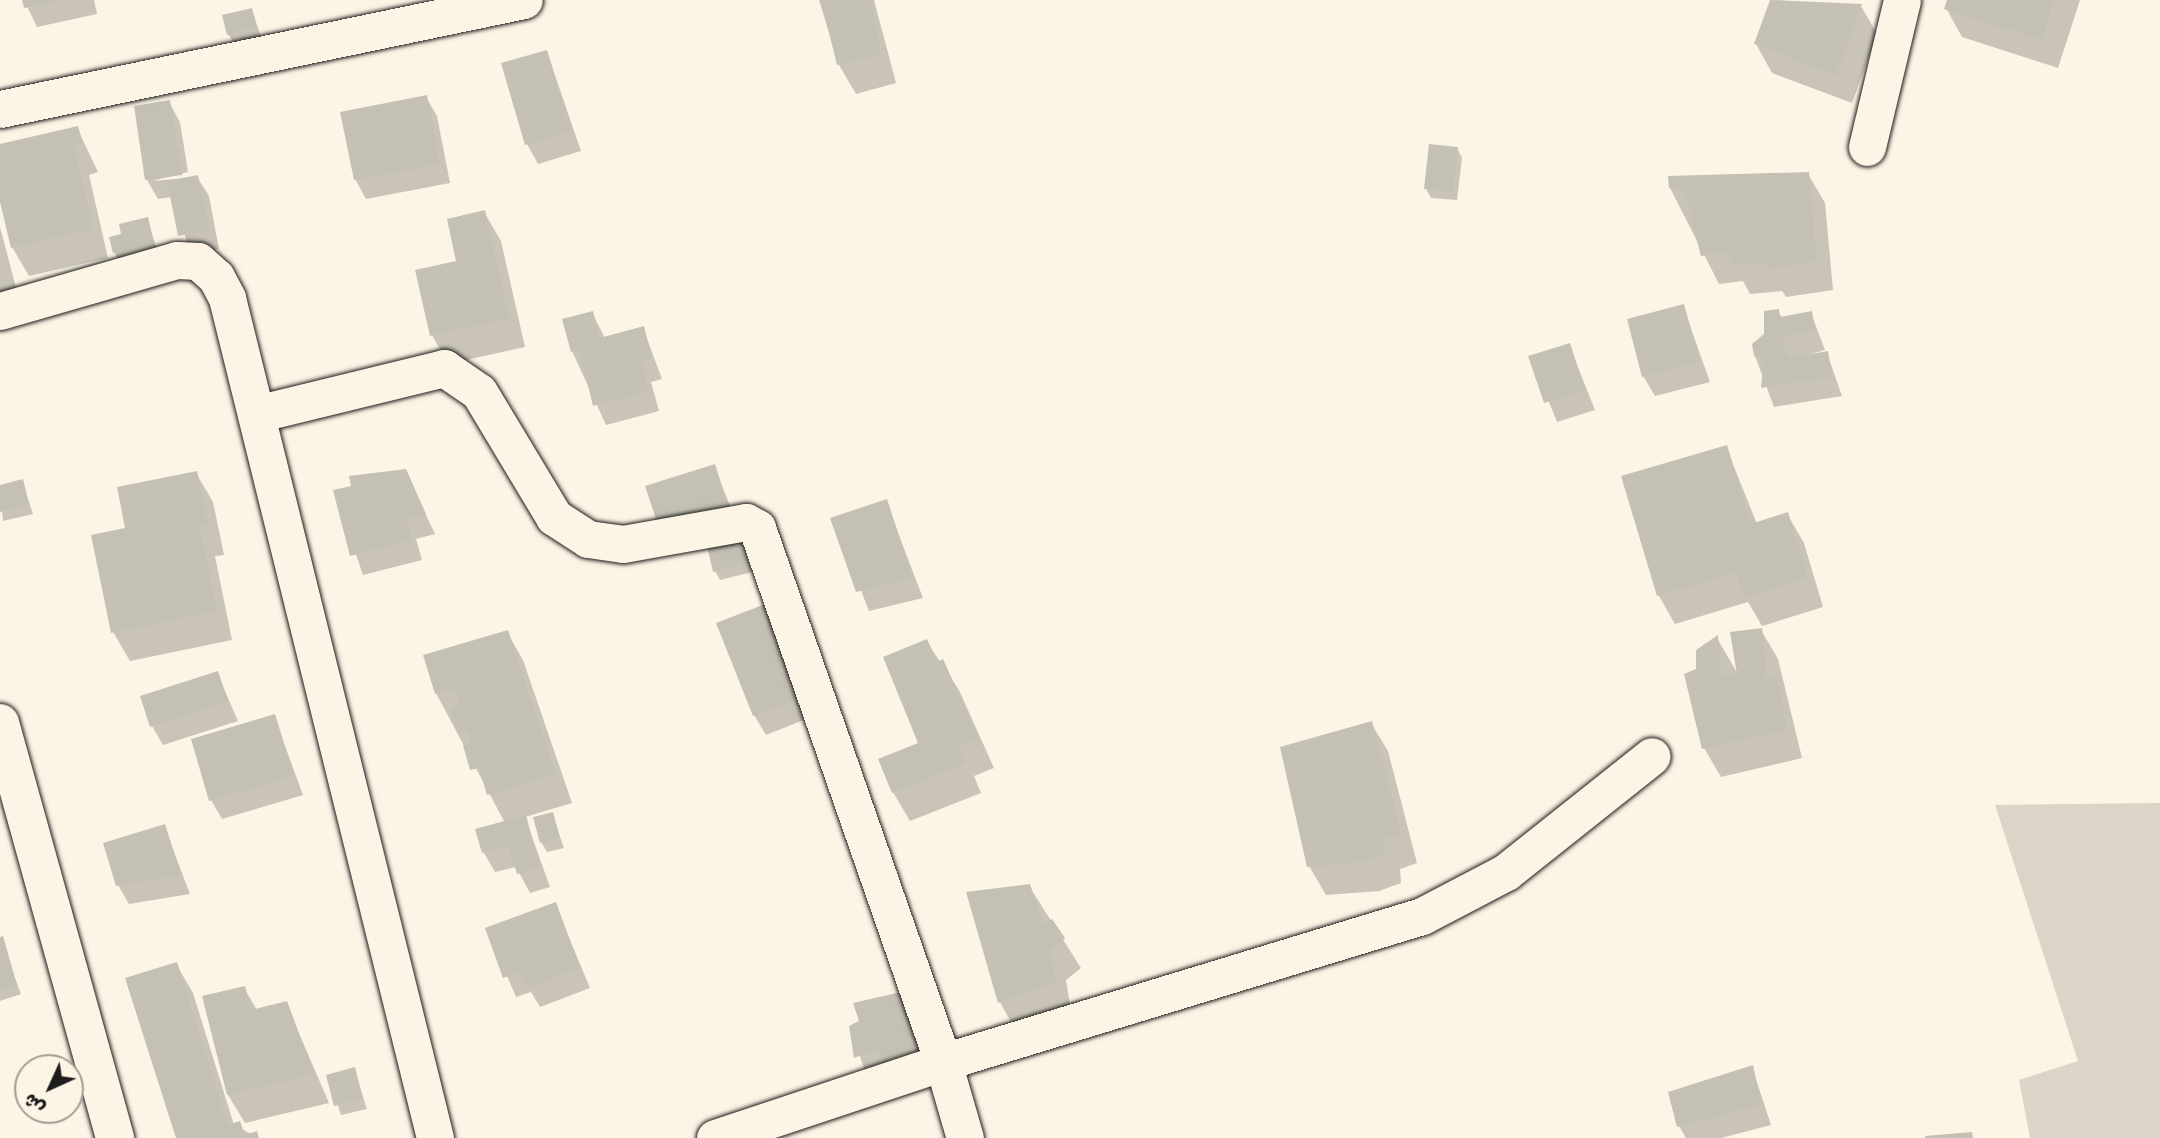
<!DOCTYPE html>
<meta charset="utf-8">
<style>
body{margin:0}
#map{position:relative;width:2160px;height:1138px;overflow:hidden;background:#fcf5e5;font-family:"Indie Flower","Playpen Sans Arabic",sans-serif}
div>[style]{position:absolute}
.green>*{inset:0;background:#dbd5c8}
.shadow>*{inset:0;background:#0003}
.building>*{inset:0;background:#c4c0b3}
.roads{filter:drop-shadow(0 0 2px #1c1c1c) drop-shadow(0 0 2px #1c1c1c)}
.minor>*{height:37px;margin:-18.5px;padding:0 18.5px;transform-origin:18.5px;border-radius:18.5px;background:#fcf5e5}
.tertiary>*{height:38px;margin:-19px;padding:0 19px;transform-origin:19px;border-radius:19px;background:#fcf5e5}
span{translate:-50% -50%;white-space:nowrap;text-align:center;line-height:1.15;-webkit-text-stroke:7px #fcf5e5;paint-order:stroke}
.north{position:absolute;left:14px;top:1054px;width:70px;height:70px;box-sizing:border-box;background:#fcf5e5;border:2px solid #a29e95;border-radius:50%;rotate:225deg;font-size:19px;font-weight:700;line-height:28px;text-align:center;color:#1c1c1c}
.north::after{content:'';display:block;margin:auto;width:24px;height:32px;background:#1c1c1c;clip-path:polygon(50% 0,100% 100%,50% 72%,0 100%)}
</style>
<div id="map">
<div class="green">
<div style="clip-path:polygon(2160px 803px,2160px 1138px,2030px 1138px,2019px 1080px,2078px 1061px,1995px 805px)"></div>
</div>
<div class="shadow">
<div style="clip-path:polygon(24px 0,94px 0,97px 14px,37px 27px)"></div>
<div style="clip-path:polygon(819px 0,874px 0,896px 83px,856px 94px,839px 65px)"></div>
<div style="clip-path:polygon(1772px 0,1861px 6px,1877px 34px,1852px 103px,1772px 73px,1756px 44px)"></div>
<div style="clip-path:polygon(1948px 0,2080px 0,2058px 68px,1962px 37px,1946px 8px)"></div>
<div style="clip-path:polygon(252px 10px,261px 37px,234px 43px,228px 34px)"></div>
<div style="clip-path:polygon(547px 52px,581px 151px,538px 164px,527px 144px)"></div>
<div style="clip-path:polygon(426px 97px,437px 116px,450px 183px,366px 199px,355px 179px)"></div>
<div style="clip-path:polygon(169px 102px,180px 122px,188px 172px,152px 181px,197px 177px,209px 196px,219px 249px,191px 254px,172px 197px,158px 199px,147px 180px)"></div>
<div style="clip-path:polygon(77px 128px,98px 172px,89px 175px,108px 258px,29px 276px,12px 247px,0 194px,0 145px)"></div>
<div style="clip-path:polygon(1457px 148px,1462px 158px,1457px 200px,1431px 198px,1426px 189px)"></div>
<div style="clip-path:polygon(1808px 174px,1825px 203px,1833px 290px,1786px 297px,1782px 291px,1750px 294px,1743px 281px,1719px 284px,1670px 188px)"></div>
<div style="clip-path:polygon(484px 212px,501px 241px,525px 347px,448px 364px,432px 335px)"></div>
<div style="clip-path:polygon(147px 219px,158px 252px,120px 262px,114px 252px,124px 235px)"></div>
<div style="clip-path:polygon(0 227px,23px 314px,0 320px)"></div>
<div style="clip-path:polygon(1683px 306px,1710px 382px,1655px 396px,1643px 376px)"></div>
<div style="clip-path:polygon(1778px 311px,1782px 318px,1811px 313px,1825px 350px,1793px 359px,1827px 353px,1842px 396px,1774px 407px,1755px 356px)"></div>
<div style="clip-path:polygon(592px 313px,605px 338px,643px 328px,662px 379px,651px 382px,659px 411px,606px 425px,572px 351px)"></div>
<div style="clip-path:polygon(1569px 345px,1595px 410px,1557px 422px,1531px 357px)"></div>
<div style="clip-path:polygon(1726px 447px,1757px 524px,1787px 514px,1804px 543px,1823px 607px,1762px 626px,1748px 602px,1675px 624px,1659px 596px,1623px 478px)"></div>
<div style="clip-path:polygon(714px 466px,737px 523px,671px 544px)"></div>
<div style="clip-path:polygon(405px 471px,435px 534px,416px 539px,422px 560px,363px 575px,335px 492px)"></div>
<div style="clip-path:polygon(196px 473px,213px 502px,224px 555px,215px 556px,232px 640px,130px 661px,113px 632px,127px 529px)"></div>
<div style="clip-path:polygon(22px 481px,33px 514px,3px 521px,0 487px)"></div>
<div style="clip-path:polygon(886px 502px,923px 598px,869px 611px,833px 519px)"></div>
<div style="clip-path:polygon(740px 535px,752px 572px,720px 580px,715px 571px)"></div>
<div style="clip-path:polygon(765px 606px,811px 717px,766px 735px,754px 715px)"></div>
<div style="clip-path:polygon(1761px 630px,1778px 659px,1802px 758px,1721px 777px,1704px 748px,1698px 671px,1717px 638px,1739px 676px)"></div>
<div style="clip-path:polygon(507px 632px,523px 660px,572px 803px,525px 817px,550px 887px,530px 893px,516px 867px,495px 872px,484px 853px,477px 830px,505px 823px,436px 693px)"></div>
<div style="clip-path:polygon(927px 642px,959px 690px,994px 768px,974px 776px,981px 793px,910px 821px,893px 792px,920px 744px)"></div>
<div style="clip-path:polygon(217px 673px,238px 721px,163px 745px,152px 726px)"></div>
<div style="clip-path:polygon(274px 716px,303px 795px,222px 819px,211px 800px)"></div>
<div style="clip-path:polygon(1371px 723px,1388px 751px,1417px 863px,1400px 869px,1401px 883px,1379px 891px,1326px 895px,1309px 866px)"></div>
<div style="clip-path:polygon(552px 814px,564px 848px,547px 852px,541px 842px)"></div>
<div style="clip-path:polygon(164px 826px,190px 894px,129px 904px,118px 885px)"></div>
<div style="clip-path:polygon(1029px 886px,1081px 968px,1066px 980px,1071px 1012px,1016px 1031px,1000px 1002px,969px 894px)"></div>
<div style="clip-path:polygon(555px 904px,590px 988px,540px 1007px,531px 992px,516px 997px,487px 929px)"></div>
<div style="clip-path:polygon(0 939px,21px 994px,0 1001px)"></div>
<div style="clip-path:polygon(176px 964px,193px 993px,234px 1125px,259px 1138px,178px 1138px)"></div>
<div style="clip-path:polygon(244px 988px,257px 1010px,286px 1003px,329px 1103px,245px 1123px,228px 1095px)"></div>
<div style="clip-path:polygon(900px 994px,927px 1069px,867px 1077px,850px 1027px)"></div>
<div style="clip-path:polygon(1752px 1067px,1771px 1125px,1721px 1138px,1686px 1138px,1679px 1126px)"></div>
<div style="clip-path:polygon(354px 1069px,367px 1109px,341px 1115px,328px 1076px)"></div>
</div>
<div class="building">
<div style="clip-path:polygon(22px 0,57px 0,57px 1px,24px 8px)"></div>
<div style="clip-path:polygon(821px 0,872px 0,881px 54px,837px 65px)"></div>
<div style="clip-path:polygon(1770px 0,1862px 4px,1836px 75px,1754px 44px)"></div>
<div style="clip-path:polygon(1947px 0,2054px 0,2042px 40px,1944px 9px)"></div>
<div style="clip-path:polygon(252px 8px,257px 27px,227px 35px,222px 15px)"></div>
<div style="clip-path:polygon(547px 50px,572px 132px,525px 145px,501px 63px)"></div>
<div style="clip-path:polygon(427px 95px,440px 164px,354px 180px,340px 112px)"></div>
<div style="clip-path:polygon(170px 100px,182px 175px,145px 180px,134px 106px)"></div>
<div style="clip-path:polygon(78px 126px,83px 143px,74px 146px,93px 229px,11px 248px,0 202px,0 144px)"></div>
<div style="clip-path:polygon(1429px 144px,1458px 147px,1453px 192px,1424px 189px)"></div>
<div style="clip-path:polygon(1809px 172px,1817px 261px,1767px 269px,1766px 262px,1732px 266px,1730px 252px,1701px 256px,1684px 192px,1669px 188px,1668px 176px)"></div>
<div style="clip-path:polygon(198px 175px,209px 230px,178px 236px,167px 181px)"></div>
<div style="clip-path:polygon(485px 210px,509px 318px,430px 336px,415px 270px,456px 261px,447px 219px)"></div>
<div style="clip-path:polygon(148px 217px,154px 243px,113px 253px,109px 237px,121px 234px,119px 224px)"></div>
<div style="clip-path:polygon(1684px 304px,1700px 362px,1642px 377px,1627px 319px)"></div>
<div style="clip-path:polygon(1779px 309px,1780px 317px,1812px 311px,1815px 330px,1782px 336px,1787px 358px,1828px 351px,1832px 377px,1761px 388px,1764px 360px,1754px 356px,1752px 344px,1764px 334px,1764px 311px)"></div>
<div style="clip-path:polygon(593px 311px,600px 338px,644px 326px,652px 359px,641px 362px,649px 391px,593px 406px,579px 349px,571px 352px,562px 319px)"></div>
<div style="clip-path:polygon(1570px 343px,1585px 390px,1544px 403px,1528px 356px)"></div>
<div style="clip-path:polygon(1727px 445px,1751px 524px,1788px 512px,1808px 578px,1744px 598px,1736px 572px,1657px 596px,1621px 476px)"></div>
<div style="clip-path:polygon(715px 464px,727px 503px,658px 525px,645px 486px)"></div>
<div style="clip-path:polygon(406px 469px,426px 514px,406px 520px,412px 540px,350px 556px,333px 490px,351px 486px,349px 476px)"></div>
<div style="clip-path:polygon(197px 471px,209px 526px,200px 527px,217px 611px,111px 633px,91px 535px,125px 528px,117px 487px)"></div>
<div style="clip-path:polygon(23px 479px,29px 504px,0 512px,0 485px)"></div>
<div style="clip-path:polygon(887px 499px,913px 578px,856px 592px,830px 518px)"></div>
<div style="clip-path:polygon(740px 533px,748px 563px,713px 572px,706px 542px)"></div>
<div style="clip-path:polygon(765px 604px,802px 697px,753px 716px,716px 623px)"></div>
<div style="clip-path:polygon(1762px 628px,1767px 679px,1777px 675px,1787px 730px,1702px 749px,1684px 674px,1696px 669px,1696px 650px,1718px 635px,1721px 675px,1737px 675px,1730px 632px)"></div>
<div style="clip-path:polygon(508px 630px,556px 774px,487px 795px,479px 768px,470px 770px,463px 745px,471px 743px,468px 732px,458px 734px,450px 709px,460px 706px,454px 688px,435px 694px,423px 655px)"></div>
<div style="clip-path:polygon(927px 639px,937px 662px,943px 659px,979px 739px,959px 747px,966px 763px,892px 793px,878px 759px,918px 743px,883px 657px)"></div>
<div style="clip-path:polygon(218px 671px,228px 701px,150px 727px,140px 696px)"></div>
<div style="clip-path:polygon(275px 714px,294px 776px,209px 801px,191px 739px)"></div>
<div style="clip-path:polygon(1372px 721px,1401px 834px,1384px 840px,1385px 854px,1362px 862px,1307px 867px,1280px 747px)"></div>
<div style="clip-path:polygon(553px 812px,560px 838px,540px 843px,533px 817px)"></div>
<div style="clip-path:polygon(526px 815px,540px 868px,517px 874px,509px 846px,482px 853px,475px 829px)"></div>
<div style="clip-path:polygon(165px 824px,181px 875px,116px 886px,103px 843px)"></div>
<div style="clip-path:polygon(1030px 884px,1043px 923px,1052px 919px,1065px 938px,1050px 951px,1056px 983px,998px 1003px,966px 892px)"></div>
<div style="clip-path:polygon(556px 902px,580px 968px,527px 988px,521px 972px,503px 978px,485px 928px)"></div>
<div style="clip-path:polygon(3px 936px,17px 985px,0 990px,0 937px)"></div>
<div style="clip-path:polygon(177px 962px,228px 1125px,240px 1121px,245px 1135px,257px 1131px,259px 1138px,176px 1138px,125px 978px)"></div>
<div style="clip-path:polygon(245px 986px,251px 1010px,287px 1001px,314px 1074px,227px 1095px,202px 996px)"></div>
<div style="clip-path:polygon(901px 992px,917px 1049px,884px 1063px,877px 1049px,854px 1058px,849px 1026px,859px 1021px,853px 1003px)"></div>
<div style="clip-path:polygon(1753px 1065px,1761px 1105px,1677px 1127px,1668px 1092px)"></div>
<div style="clip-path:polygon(355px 1067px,363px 1099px,334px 1106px,326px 1075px)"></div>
<div style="clip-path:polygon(1972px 1132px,1973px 1138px,1925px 1138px,1925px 1136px)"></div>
</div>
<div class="roads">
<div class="minor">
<div style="left:0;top:109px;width:535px;rotate:-11.75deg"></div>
<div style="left:1867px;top:147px;width:151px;rotate:-76.6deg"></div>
<div style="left:0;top:311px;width:184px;rotate:-16.1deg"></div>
<div style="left:177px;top:260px;width:21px;rotate:3deg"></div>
<div style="left:198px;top:261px;width:24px;rotate:42deg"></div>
<div style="left:216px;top:277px;width:24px;rotate:62deg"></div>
<div style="left:227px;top:298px;width:865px;rotate:76.09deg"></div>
<div style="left:256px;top:414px;width:194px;rotate:-13.7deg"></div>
<div style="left:444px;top:368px;width:42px;rotate:34.4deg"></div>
<div style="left:479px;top:392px;width:146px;rotate:59deg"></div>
<div style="left:554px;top:517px;width:40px;rotate:32.9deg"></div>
<div style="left:588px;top:539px;width:35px;rotate:8deg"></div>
<div style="left:623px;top:544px;width:125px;rotate:-10.1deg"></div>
<div style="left:746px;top:522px;width:13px;rotate:29deg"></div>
<div style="left:757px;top:528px;width:565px;rotate:70.8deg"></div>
<div style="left:943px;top:1062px;width:501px;rotate:-16.95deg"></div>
<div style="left:1422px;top:916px;width:95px;rotate:-27.6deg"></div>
<div style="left:1506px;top:872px;width:186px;rotate:-38.5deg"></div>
<div style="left:715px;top:1138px;width:240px;rotate:-18.4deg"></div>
<div style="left:943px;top:1062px;width:79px;rotate:73.9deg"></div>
</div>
<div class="tertiary">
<div style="left:0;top:723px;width:431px;rotate:74.5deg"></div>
</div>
</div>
<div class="north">ش</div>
</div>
